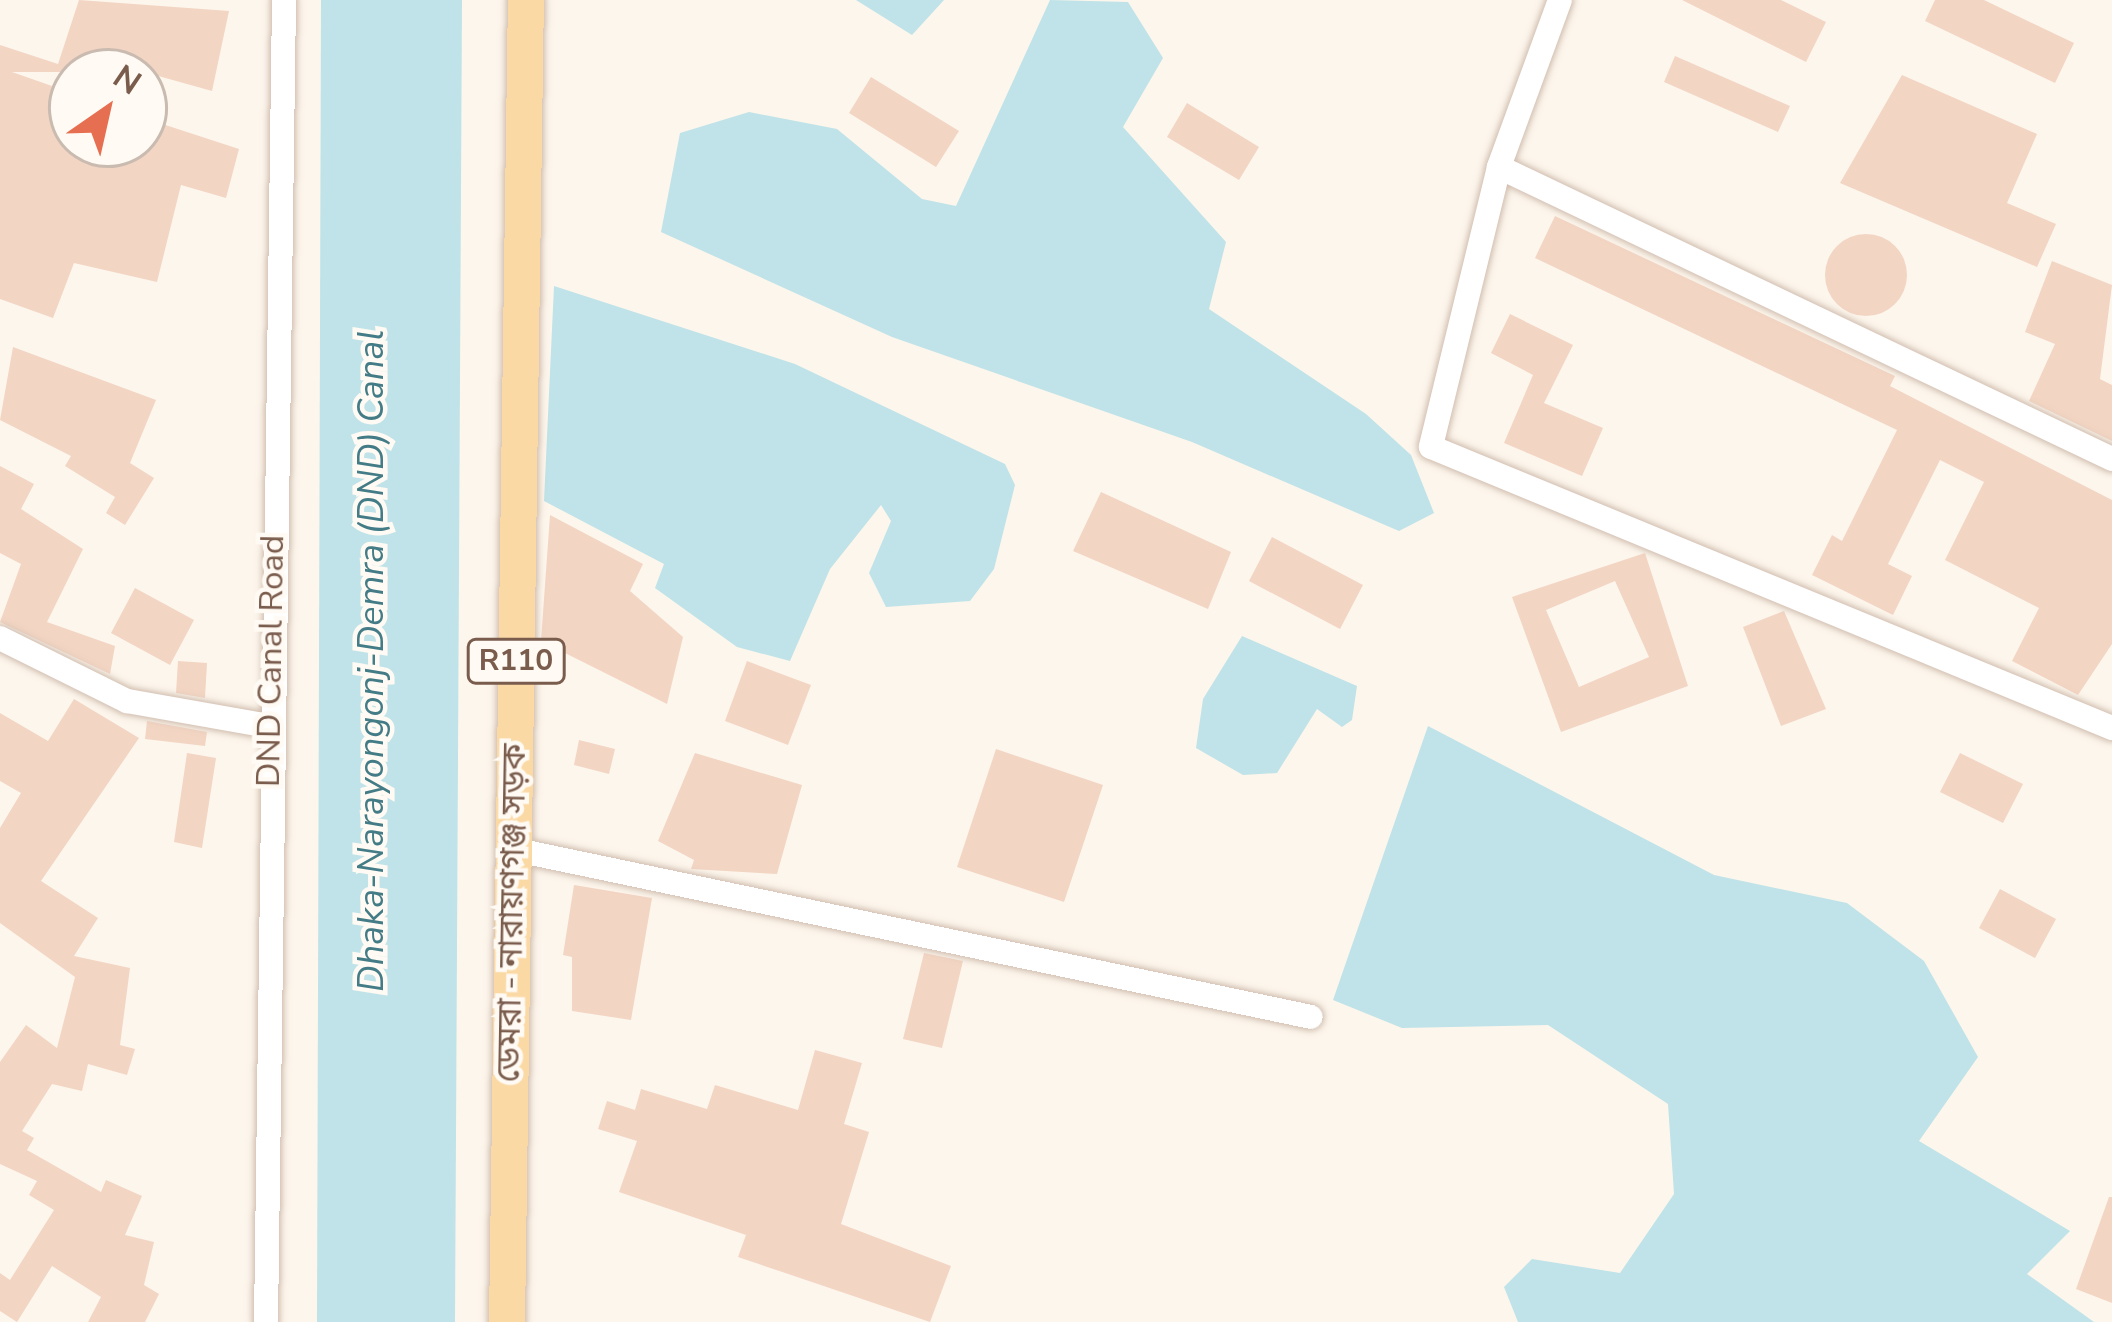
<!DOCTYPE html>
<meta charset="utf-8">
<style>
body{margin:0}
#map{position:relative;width:2112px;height:1322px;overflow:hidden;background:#fdf6ec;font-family:"Nunito Sans","Noto Sans Bengali",sans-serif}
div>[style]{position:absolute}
.water>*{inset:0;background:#bfe3e8}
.building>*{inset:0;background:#f3d5c3}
.round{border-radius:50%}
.roads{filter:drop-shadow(0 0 3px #d1beb0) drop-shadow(0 0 3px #d1beb0)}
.minor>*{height:24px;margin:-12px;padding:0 12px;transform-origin:12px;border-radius:12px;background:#fff}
.primary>*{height:36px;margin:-18px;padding:0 18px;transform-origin:18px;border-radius:18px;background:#fbd9a5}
span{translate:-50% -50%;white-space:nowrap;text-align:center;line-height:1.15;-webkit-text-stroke:9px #fffaf3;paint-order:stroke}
.shield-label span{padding:3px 9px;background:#fffaf3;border:3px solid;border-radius:9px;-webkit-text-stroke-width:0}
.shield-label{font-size:30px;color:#7a5c4d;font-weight:700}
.street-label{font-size:33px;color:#7a5c4d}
.water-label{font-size:36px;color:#437c86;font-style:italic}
.north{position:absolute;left:48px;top:48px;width:120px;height:120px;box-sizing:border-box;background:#fffaf3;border:3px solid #cabbb1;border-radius:50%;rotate:34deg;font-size:33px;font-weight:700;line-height:48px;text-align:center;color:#7a5c4d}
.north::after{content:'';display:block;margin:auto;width:42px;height:54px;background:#e76f51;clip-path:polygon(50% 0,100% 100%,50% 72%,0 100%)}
</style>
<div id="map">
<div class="water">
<div style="clip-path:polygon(321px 0,462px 0,455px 1322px,317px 1322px)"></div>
<div style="clip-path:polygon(856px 0,944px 0,912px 35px)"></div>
<div style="clip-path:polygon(1050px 0,1128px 2px,1163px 58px,1123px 127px,1226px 242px,1209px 309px,1366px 414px,1411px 455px,1434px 513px,1399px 531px,1192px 442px,892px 337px,661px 232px,680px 133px,749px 112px,837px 129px,922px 199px,956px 206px)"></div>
<div style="clip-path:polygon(554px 286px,795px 364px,1005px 464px,1015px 485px,994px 569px,970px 601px,886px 607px,869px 573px,891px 521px,881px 505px,830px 569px,790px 661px,737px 647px,655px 588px,664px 564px,544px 501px)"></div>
<div style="clip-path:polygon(1242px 636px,1357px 686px,1352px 720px,1342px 727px,1317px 709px,1277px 773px,1243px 775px,1196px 748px,1203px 699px)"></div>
<div style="clip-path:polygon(1428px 726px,1714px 875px,1847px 903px,1924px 961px,1978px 1057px,1919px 1141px,2070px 1231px,2027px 1274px,2094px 1322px,1518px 1322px,1504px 1287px,1532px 1259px,1620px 1273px,1674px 1194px,1668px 1104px,1548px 1025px,1402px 1028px,1333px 1000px)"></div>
</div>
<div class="building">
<div style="clip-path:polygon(79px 0,229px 11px,212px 91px,144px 72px,12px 72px,72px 93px,72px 144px,144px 144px,144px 118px,239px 149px,226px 198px,181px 185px,157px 282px,74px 263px,53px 318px,0 299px,0 45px,58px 64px)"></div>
<div style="clip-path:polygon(1682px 0,1781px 0,1826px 22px,1806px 62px)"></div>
<div style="clip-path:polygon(1935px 0,1984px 0,2074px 43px,2055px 83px,1925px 21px)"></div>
<div style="clip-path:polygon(1675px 56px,1790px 106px,1778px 132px,1664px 82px)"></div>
<div style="clip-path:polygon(1902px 75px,2037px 134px,2007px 203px,2056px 224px,2037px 267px,1840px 183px)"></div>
<div style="clip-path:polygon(871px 77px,959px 131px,936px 167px,849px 113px)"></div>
<div style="clip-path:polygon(1187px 103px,1259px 147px,1239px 180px,1167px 137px)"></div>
<div style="clip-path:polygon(1555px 216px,1895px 376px,1890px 386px,2112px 500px,2112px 644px,2078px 695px,2012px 661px,2039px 608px,1945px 560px,1984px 482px,1940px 460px,1888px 564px,1912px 576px,1893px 615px,1812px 575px,1832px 535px,1842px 541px,1897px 430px,1535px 258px)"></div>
<div class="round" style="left:1825px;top:234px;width:82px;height:82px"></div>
<div style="clip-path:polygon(2052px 261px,2112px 285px,2100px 379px,2112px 385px,2112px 441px,2029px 401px,2055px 344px,2025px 332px)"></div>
<div style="clip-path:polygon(1510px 314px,1573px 345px,1544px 403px,1603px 428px,1582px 476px,1504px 443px,1533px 375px,1491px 353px)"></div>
<div style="clip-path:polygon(13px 347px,156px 400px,130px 463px,154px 478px,125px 525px,106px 513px,115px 497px,65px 466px,71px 456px,0 420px)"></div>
<div style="clip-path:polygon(0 466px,34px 484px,21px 509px,83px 549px,47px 622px,115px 646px,110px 674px,0 622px,21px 564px,0 553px)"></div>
<div style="clip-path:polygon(1101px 492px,1231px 552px,1208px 609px,1073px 551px)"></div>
<div style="clip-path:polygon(550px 515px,643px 564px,630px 591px,683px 637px,667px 704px,541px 641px)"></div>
<div style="clip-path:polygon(1272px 537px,1363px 585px,1340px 629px,1249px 581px)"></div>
<div style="clip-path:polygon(evenodd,1645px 553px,1688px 686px,1561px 732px,1512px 597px,1645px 553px,1615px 581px,1649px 657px,1579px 687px,1546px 610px,1615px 581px)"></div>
<div style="clip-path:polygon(135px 588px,194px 620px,170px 665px,111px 633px)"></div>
<div style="clip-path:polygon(1784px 611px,1826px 709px,1781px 726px,1743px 627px)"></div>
<div style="clip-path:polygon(178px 661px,207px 663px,205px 698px,176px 693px)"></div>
<div style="clip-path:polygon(747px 661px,811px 685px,788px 745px,725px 721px)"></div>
<div style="clip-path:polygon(74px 699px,139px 738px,41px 881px,98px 918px,74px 956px,130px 968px,120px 1045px,135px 1049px,127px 1075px,88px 1064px,82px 1091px,52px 1084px,22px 1131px,34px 1138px,27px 1150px,101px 1192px,106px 1180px,142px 1196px,125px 1235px,154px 1242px,144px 1285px,159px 1294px,145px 1322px,88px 1322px,101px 1297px,52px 1266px,17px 1322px,0 1311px,0 1273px,10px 1280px,54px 1210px,29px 1195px,37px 1181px,0 1164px,0 1062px,26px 1025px,57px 1048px,75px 977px,0 923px,0 828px,21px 793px,0 781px,0 713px,48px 741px)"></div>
<div style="clip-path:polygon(147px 721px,207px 732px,205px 746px,145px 739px)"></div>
<div style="clip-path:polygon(579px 740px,615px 749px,609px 774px,574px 765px)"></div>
<div style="clip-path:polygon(996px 749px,1103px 785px,1064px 902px,957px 867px)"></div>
<div style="clip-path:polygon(187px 753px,216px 758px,202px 848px,174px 842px)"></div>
<div style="clip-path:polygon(695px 753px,802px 785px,777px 874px,691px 869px,694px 860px,658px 841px)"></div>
<div style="clip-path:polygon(1960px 753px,2023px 784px,2003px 823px,1940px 792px)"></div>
<div style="clip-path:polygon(574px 885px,652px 898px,631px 1020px,572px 1011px,572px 957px,563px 955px)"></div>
<div style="clip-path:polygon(2000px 889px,2056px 919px,2035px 958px,1979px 928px)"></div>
<div style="clip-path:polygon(924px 953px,963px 961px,942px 1048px,903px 1039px)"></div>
<div style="clip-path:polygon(815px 1050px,862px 1063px,844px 1124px,869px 1132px,841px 1224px,951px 1266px,930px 1322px,738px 1257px,746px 1235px,619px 1192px,637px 1141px,598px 1129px,607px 1101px,635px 1110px,641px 1089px,707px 1109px,715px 1085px,798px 1110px)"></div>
<div style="clip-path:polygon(2109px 1197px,2112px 1197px,2112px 1303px,2076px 1289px)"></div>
</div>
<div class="roads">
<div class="minor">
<div style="left:1560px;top:0;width:178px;rotate:110.1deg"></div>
<div style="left:1499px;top:167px;width:679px;rotate:25.47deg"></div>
<div style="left:1499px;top:167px;width:288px;rotate:103.7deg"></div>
<div style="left:1431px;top:447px;width:737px;rotate:22.42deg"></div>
<div style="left:0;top:638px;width:142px;rotate:26.4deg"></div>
<div style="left:127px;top:701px;width:144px;rotate:10deg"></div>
<div style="left:512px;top:849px;width:816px;rotate:11.87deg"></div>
<div style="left:266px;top:1322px;width:1322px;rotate:-89.22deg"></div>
</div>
<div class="primary">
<div style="left:507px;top:1322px;width:1322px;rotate:-89.18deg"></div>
</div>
</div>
<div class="shield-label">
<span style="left:516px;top:661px">R110</span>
</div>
<div class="street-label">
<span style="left:271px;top:661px;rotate:-89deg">DND Canal Road</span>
<span style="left:512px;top:913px;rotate:-89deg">ডেমরা - নারায়ণগঞ্জ সড়ক</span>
</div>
<div class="water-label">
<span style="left:372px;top:661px;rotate:-90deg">Dhaka-Narayongonj-Demra (DND) Canal</span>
</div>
<div class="north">N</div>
</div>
